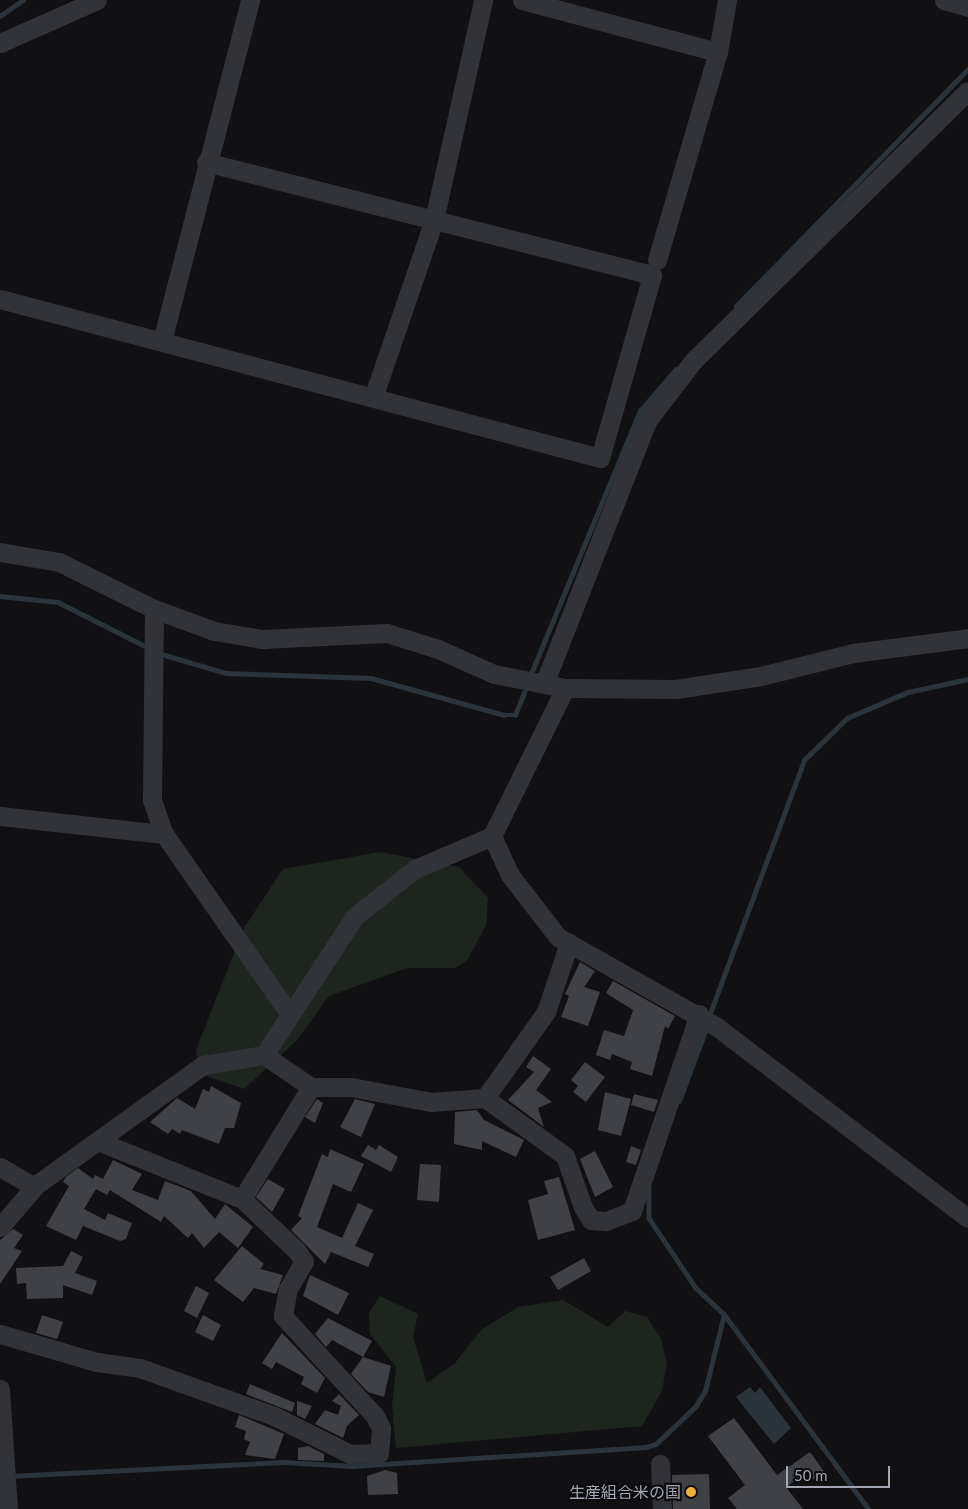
<!DOCTYPE html>
<meta charset="utf-8">
<style>
body{margin:0}
#map{position:relative;width:968px;height:1509px;overflow:hidden;background:#111113;font-family:Lato,"Noto Sans JP",sans-serif}
div>[style]{position:absolute}
.green>*{inset:0;background:#1e251f}
.water>*{inset:0;background:#2b333b}
.stream>*{height:4.5px;margin:-2.25px;padding:0 2.25px;transform-origin:2.25px;border-radius:2.25px;background:#2b333b}
.building>*{inset:0;background:#404146}
.minor>*{height:19px;margin:-9.5px;padding:0 9.5px;transform-origin:9.5px;border-radius:9.5px;background:#323338}
.dots>*{width:14px;height:14px;translate:-50% -50%;box-sizing:border-box;border:2px solid #0c0c0e;border-radius:50%}
span{translate:-50% -50%;white-space:nowrap;text-align:center;line-height:1.15;-webkit-text-stroke:4.5px #0c0c0e;paint-order:stroke}
.poi-label{font-size:16px;color:#a3a7b3}
.right{translate:-100% -50%;text-align:right}
.scale{position:absolute;left:786px;top:1466px;width:104px;height:22px;box-sizing:border-box;border:2px solid #a3a7b3;border-top:0;padding-left:6px;font-size:15px;line-height:18px;white-space:nowrap;color:#a3a7b3;-webkit-text-stroke:4px #0c0c0e;paint-order:stroke}
</style>
<div id="map">
<div class="green">
<div style="clip-path:polygon(380px 852px,459px 867px,488px 898px,486px 925px,468px 959px,456px 968px,407px 968px,329px 996px,297px 1040px,244px 1089px,201px 1074px,196px 1050px,244px 928px,283px 869px)"></div>
<div style="clip-path:polygon(380px 1296px,418px 1314px,413px 1337px,427px 1383px,455px 1363px,481px 1330px,518px 1307px,563px 1300px,608px 1327px,625px 1311px,647px 1317px,661px 1339px,667px 1363px,662px 1391px,642px 1426px,396px 1448px,392px 1406px,396px 1367px,370px 1334px,369px 1313px)"></div>
</div>
<div class="water">
<div style="clip-path:polygon(750px 1387px,755px 1393px,760px 1387px,791px 1428px,774px 1444px,736px 1397px)"></div>
</div>
<div class="stream">
<div style="left:0;top:16px;width:28px;rotate:-35deg"></div>
<div style="left:736px;top:306px;width:332px;rotate:-45.6deg"></div>
<div style="left:0;top:596px;width:58px;rotate:5.9deg"></div>
<div style="left:58px;top:602px;width:102px;rotate:26.8deg"></div>
<div style="left:158px;top:653px;width:71px;rotate:16.4deg"></div>
<div style="left:226px;top:673px;width:145px;rotate:2deg"></div>
<div style="left:371px;top:678px;width:138px;rotate:15.5deg"></div>
<div style="left:504px;top:715px;width:11px"></div>
<div style="left:515px;top:715px;width:32px;rotate:-68deg"></div>
<div style="left:530px;top:676px;width:287px;rotate:-67.5deg"></div>
<div style="left:640px;top:411px;width:55px;rotate:-49.4deg"></div>
<div style="left:709px;top:1016px;width:273px;rotate:-69.6deg"></div>
<div style="left:804px;top:760px;width:60px;rotate:-44.3deg"></div>
<div style="left:847px;top:718px;width:66px;rotate:-23.1deg"></div>
<div style="left:908px;top:692px;width:61px;rotate:-12.2deg"></div>
<div style="left:679px;top:1101px;width:80px;rotate:-69.5deg"></div>
<div style="left:649px;top:1188px;width:30px;rotate:90deg"></div>
<div style="left:649px;top:1218px;width:84px;rotate:56.1deg"></div>
<div style="left:696px;top:1288px;width:38px;rotate:43deg"></div>
<div style="left:724px;top:1314px;width:243px;rotate:53.4deg"></div>
<div style="left:9px;top:1476px;width:275px;rotate:-2.9deg"></div>
<div style="left:284px;top:1462px;width:68px;rotate:3.4deg"></div>
<div style="left:352px;top:1466px;width:295px;rotate:-3.7deg"></div>
<div style="left:646px;top:1447px;width:10px;rotate:-17deg"></div>
<div style="left:656px;top:1444px;width:54px;rotate:-43.5deg"></div>
<div style="left:695px;top:1407px;width:19px;rotate:-58deg"></div>
<div style="left:705px;top:1391px;width:79px;rotate:-76.1deg"></div>
</div>
<div class="building">
<div style="clip-path:polygon(580px 962px,595px 971px,584px 987px,600px 992px,588px 1026px,561px 1017px,569px 996px,565px 994px)"></div>
<div style="clip-path:polygon(613px 981px,675px 1016px,668px 1029px,665px 1026px,652px 1076px,630px 1069px,632px 1062px,612px 1054px,610px 1060px,596px 1055px,604px 1030px,624px 1036px,633px 1010px,606px 993px)"></div>
<div style="clip-path:polygon(533px 1056px,551px 1069px,536px 1090px,552px 1102px,538px 1108px,544px 1127px,508px 1100px,534px 1072px,526px 1067px)"></div>
<div style="clip-path:polygon(585px 1062px,605px 1077px,586px 1102px,573px 1092px,578px 1086px,571px 1080px)"></div>
<div style="clip-path:polygon(211px 1086px,241px 1103px,234px 1128px,225px 1128px,219px 1144px,182px 1130px,180px 1134px,172px 1129px,168px 1134px,150px 1122px,177px 1098px,195px 1109px,203px 1089px,209px 1092px)"></div>
<div style="clip-path:polygon(605px 1092px,631px 1099px,621px 1136px,598px 1130px)"></div>
<div style="clip-path:polygon(634px 1094px,658px 1100px,654px 1112px,631px 1105px)"></div>
<div style="clip-path:polygon(317px 1099px,323px 1103px,315px 1123px,305px 1117px)"></div>
<div style="clip-path:polygon(355px 1099px,375px 1104px,361px 1137px,340px 1127px)"></div>
<div style="clip-path:polygon(477px 1110px,484px 1120px,524px 1140px,516px 1157px,482px 1141px,482px 1150px,454px 1144px,455px 1112px)"></div>
<div style="clip-path:polygon(368px 1145px,376px 1150px,379px 1145px,398px 1157px,391px 1172px,361px 1156px)"></div>
<div style="clip-path:polygon(631px 1146px,641px 1150px,636px 1165px,626px 1162px)"></div>
<div style="clip-path:polygon(330px 1149px,364px 1164px,351px 1192px,333px 1184px,317px 1227px,342px 1238px,358px 1203px,373px 1210px,355px 1246px,374px 1254px,368px 1267px,331px 1252px,325px 1264px,291px 1230px,302px 1218px,298px 1216px,322px 1154px,328px 1157px)"></div>
<div style="clip-path:polygon(595px 1151px,613px 1187px,595px 1197px,580px 1159px)"></div>
<div style="clip-path:polygon(113px 1160px,142px 1174px,132px 1190px,158px 1200px,165px 1181px,191px 1191px,215px 1219px,225px 1204px,253px 1227px,238px 1248px,219px 1232px,204px 1248px,192px 1233px,188px 1238px,164px 1216px,161px 1222px,110px 1190px,107px 1195px,96px 1189px,84px 1209px,105px 1220px,108px 1213px,132px 1223px,126px 1239px,120px 1241px,83px 1226px,76px 1240px,46px 1226px,69px 1186px,63px 1182px,66px 1177px,78px 1168px,93px 1179px,95px 1175px,103px 1179px)"></div>
<div style="clip-path:polygon(420px 1164px,441px 1165px,439px 1202px,417px 1200px)"></div>
<div style="clip-path:polygon(559px 1177px,575px 1230px,538px 1240px,528px 1200px,548px 1194px,544px 1181px)"></div>
<div style="clip-path:polygon(268px 1179px,285px 1189px,272px 1212px,256px 1197px)"></div>
<div style="clip-path:polygon(13px 1229px,23px 1235px,14px 1248px,22px 1251px,0 1284px,0 1240px)"></div>
<div style="clip-path:polygon(242px 1246px,264px 1264px,260px 1269px,283px 1275px,276px 1294px,254px 1288px,243px 1302px,214px 1280px)"></div>
<div style="clip-path:polygon(71px 1251px,83px 1257px,75px 1273px,97px 1281px,92px 1295px,63px 1285px,63px 1298px,27px 1299px,26px 1283px,17px 1284px,16px 1268px,63px 1266px)"></div>
<div style="clip-path:polygon(584px 1258px,591px 1271px,558px 1290px,550px 1277px)"></div>
<div style="clip-path:polygon(310px 1275px,349px 1293px,338px 1315px,303px 1296px)"></div>
<div style="clip-path:polygon(196px 1286px,209px 1293px,197px 1318px,184px 1311px)"></div>
<div style="clip-path:polygon(42px 1315px,63px 1322px,57px 1339px,36px 1333px)"></div>
<div style="clip-path:polygon(203px 1315px,221px 1325px,213px 1341px,195px 1332px)"></div>
<div style="clip-path:polygon(328px 1318px,372px 1341px,363px 1357px,332px 1340px,326px 1347px,315px 1334px)"></div>
<div style="clip-path:polygon(282px 1333px,325px 1378px,317px 1393px,301px 1384px,304px 1377px,276px 1362px,272px 1369px,262px 1363px)"></div>
<div style="clip-path:polygon(363px 1357px,391px 1366px,384px 1397px,368px 1392px,351px 1374px)"></div>
<div style="clip-path:polygon(250px 1384px,295px 1403px,292px 1412px,246px 1394px)"></div>
<div style="clip-path:polygon(339px 1394px,359px 1415px,347px 1426px,343px 1438px,315px 1424px,325px 1410px,338px 1415px,341px 1406px,332px 1401px)"></div>
<div style="clip-path:polygon(297px 1401px,312px 1406px,305px 1419px,297px 1415px)"></div>
<div style="clip-path:polygon(239px 1415px,284px 1434px,275px 1459px,245px 1455px,250px 1442px,244px 1439px,246px 1431px,235px 1427px)"></div>
<div style="clip-path:polygon(734px 1418px,777px 1475px,810px 1452px,826px 1474px,816px 1482px,808px 1472px,786px 1487px,803px 1509px,737px 1509px,728px 1498px,745px 1485px,708px 1436px)"></div>
<div style="clip-path:polygon(308px 1446px,324px 1454px,324px 1461px,298px 1460px,298px 1448px)"></div>
<div style="clip-path:polygon(385px 1470px,397px 1473px,398px 1494px,368px 1495px,367px 1476px)"></div>
<div style="clip-path:polygon(709px 1474px,710px 1509px,673px 1509px,672px 1475px)"></div>
</div>
<div class="minor">
<div style="left:522px;top:0;width:203px;rotate:14.9deg"></div>
<div style="left:944px;top:0;width:25px;rotate:16deg"></div>
<div style="left:0;top:43px;width:106px;rotate:-23.9deg"></div>
<div style="left:657px;top:260px;width:217px;rotate:-73.7deg"></div>
<div style="left:718px;top:52px;width:53px;rotate:-80.2deg"></div>
<div style="left:0;top:299px;width:621px;rotate:14.84deg"></div>
<div style="left:600px;top:458px;width:190px;rotate:-74.1deg"></div>
<div style="left:652px;top:275px;width:460px;rotate:-165.8deg"></div>
<div style="left:162px;top:341px;width:352px;rotate:-75.5deg"></div>
<div style="left:374px;top:395px;width:185px;rotate:-71.1deg"></div>
<div style="left:434px;top:220px;width:225px;rotate:-77.4deg"></div>
<div style="left:0;top:552px;width:60px;rotate:9.6deg"></div>
<div style="left:59px;top:562px;width:106px;rotate:26.3deg"></div>
<div style="left:154px;top:609px;width:64px;rotate:20.1deg"></div>
<div style="left:214px;top:631px;width:49px;rotate:9.5deg"></div>
<div style="left:262px;top:639px;width:125px;rotate:-2.7deg"></div>
<div style="left:387px;top:633px;width:53px;rotate:17.4deg"></div>
<div style="left:438px;top:649px;width:61px;rotate:24.1deg"></div>
<div style="left:494px;top:674px;width:72px;rotate:11.2deg"></div>
<div style="left:565px;top:688px;width:111px;rotate:0.5deg"></div>
<div style="left:676px;top:689px;width:86px;rotate:-8.7deg"></div>
<div style="left:761px;top:676px;width:95px;rotate:-14deg"></div>
<div style="left:853px;top:653px;width:116px;rotate:-7.4deg"></div>
<div style="left:154px;top:609px;width:191px;rotate:90.6deg"></div>
<div style="left:152px;top:800px;width:36px;rotate:71deg"></div>
<div style="left:164px;top:834px;width:217px;rotate:55.1deg"></div>
<div style="left:544px;top:684px;width:282px;rotate:-68.6deg"></div>
<div style="left:647px;top:421px;width:76px;rotate:-52.5deg"></div>
<div style="left:693px;top:361px;width:385px;rotate:-44.5deg"></div>
<div style="left:0;top:816px;width:165px;rotate:6.3deg"></div>
<div style="left:492px;top:836px;width:43px;rotate:65.2deg"></div>
<div style="left:510px;top:875px;width:78px;rotate:52.3deg"></div>
<div style="left:558px;top:937px;width:183px;rotate:29.5deg"></div>
<div style="left:717px;top:1027px;width:315px;rotate:37.3deg"></div>
<div style="left:264px;top:1055px;width:57px;rotate:34.2deg"></div>
<div style="left:311px;top:1087px;width:40px"></div>
<div style="left:351px;top:1087px;width:81px;rotate:10.6deg"></div>
<div style="left:431px;top:1102px;width:54px;rotate:-4.2deg"></div>
<div style="left:485px;top:1098px;width:99px;rotate:35.9deg"></div>
<div style="left:565px;top:1156px;width:54px;rotate:70.6deg"></div>
<div style="left:583px;top:1207px;width:15px;rotate:58deg"></div>
<div style="left:591px;top:1220px;width:15px;rotate:4deg"></div>
<div style="left:606px;top:1221px;width:28px;rotate:-21deg"></div>
<div style="left:632px;top:1211px;width:208px;rotate:-71.2deg"></div>
<div style="left:485px;top:1098px;width:105px;rotate:-54.7deg"></div>
<div style="left:546px;top:1012px;width:73px;rotate:-71.6deg"></div>
<div style="left:0;top:1167px;width:39px;rotate:30deg"></div>
<div style="left:242px;top:1199px;width:132px;rotate:-58.4deg"></div>
<div style="left:0;top:1227px;width:55px;rotate:-49.4deg"></div>
<div style="left:36px;top:1185px;width:206px;rotate:-35.7deg"></div>
<div style="left:203px;top:1065px;width:62px;rotate:-9.3deg"></div>
<div style="left:264px;top:1055px;width:166px;rotate:-56.8deg"></div>
<div style="left:355px;top:916px;width:76px;rotate:-38.1deg"></div>
<div style="left:415px;top:869px;width:84px;rotate:-23.2deg"></div>
<div style="left:492px;top:836px;width:165px;rotate:-63.7deg"></div>
<div style="left:0;top:1334px;width:101px;rotate:16.1deg"></div>
<div style="left:97px;top:1362px;width:43px;rotate:7.9deg"></div>
<div style="left:140px;top:1368px;width:142px;rotate:19.7deg"></div>
<div style="left:274px;top:1416px;width:85px;rotate:26.6deg"></div>
<div style="left:350px;top:1454px;width:29px;rotate:-2deg"></div>
<div style="left:379px;top:1453px;width:25px;rotate:-85deg"></div>
<div style="left:381px;top:1428px;width:13px;rotate:-117deg"></div>
<div style="left:375px;top:1416px;width:136px;rotate:-132.6deg"></div>
<div style="left:283px;top:1316px;width:27px;rotate:-80deg"></div>
<div style="left:288px;top:1289px;width:32px;rotate:-60deg"></div>
<div style="left:304px;top:1261px;width:14px;rotate:-126deg"></div>
<div style="left:296px;top:1250px;width:74px;rotate:-136.6deg"></div>
<div style="left:242px;top:1199px;width:153px;rotate:-158.1deg"></div>
<div style="left:0;top:1389px;width:120px;rotate:86.2deg"></div>
<div style="left:660px;top:1464px;width:45px;rotate:87.5deg"></div>
</div>
<div class="dots">
<div style="left:691px;top:1492px;background:#eeb32e"></div>
</div>
<div class="poi-label">
<span class="right" style="left:681px;top:1492px">生産組合米の国</span>
</div>
<div class="scale">50 m</div>
</div>
